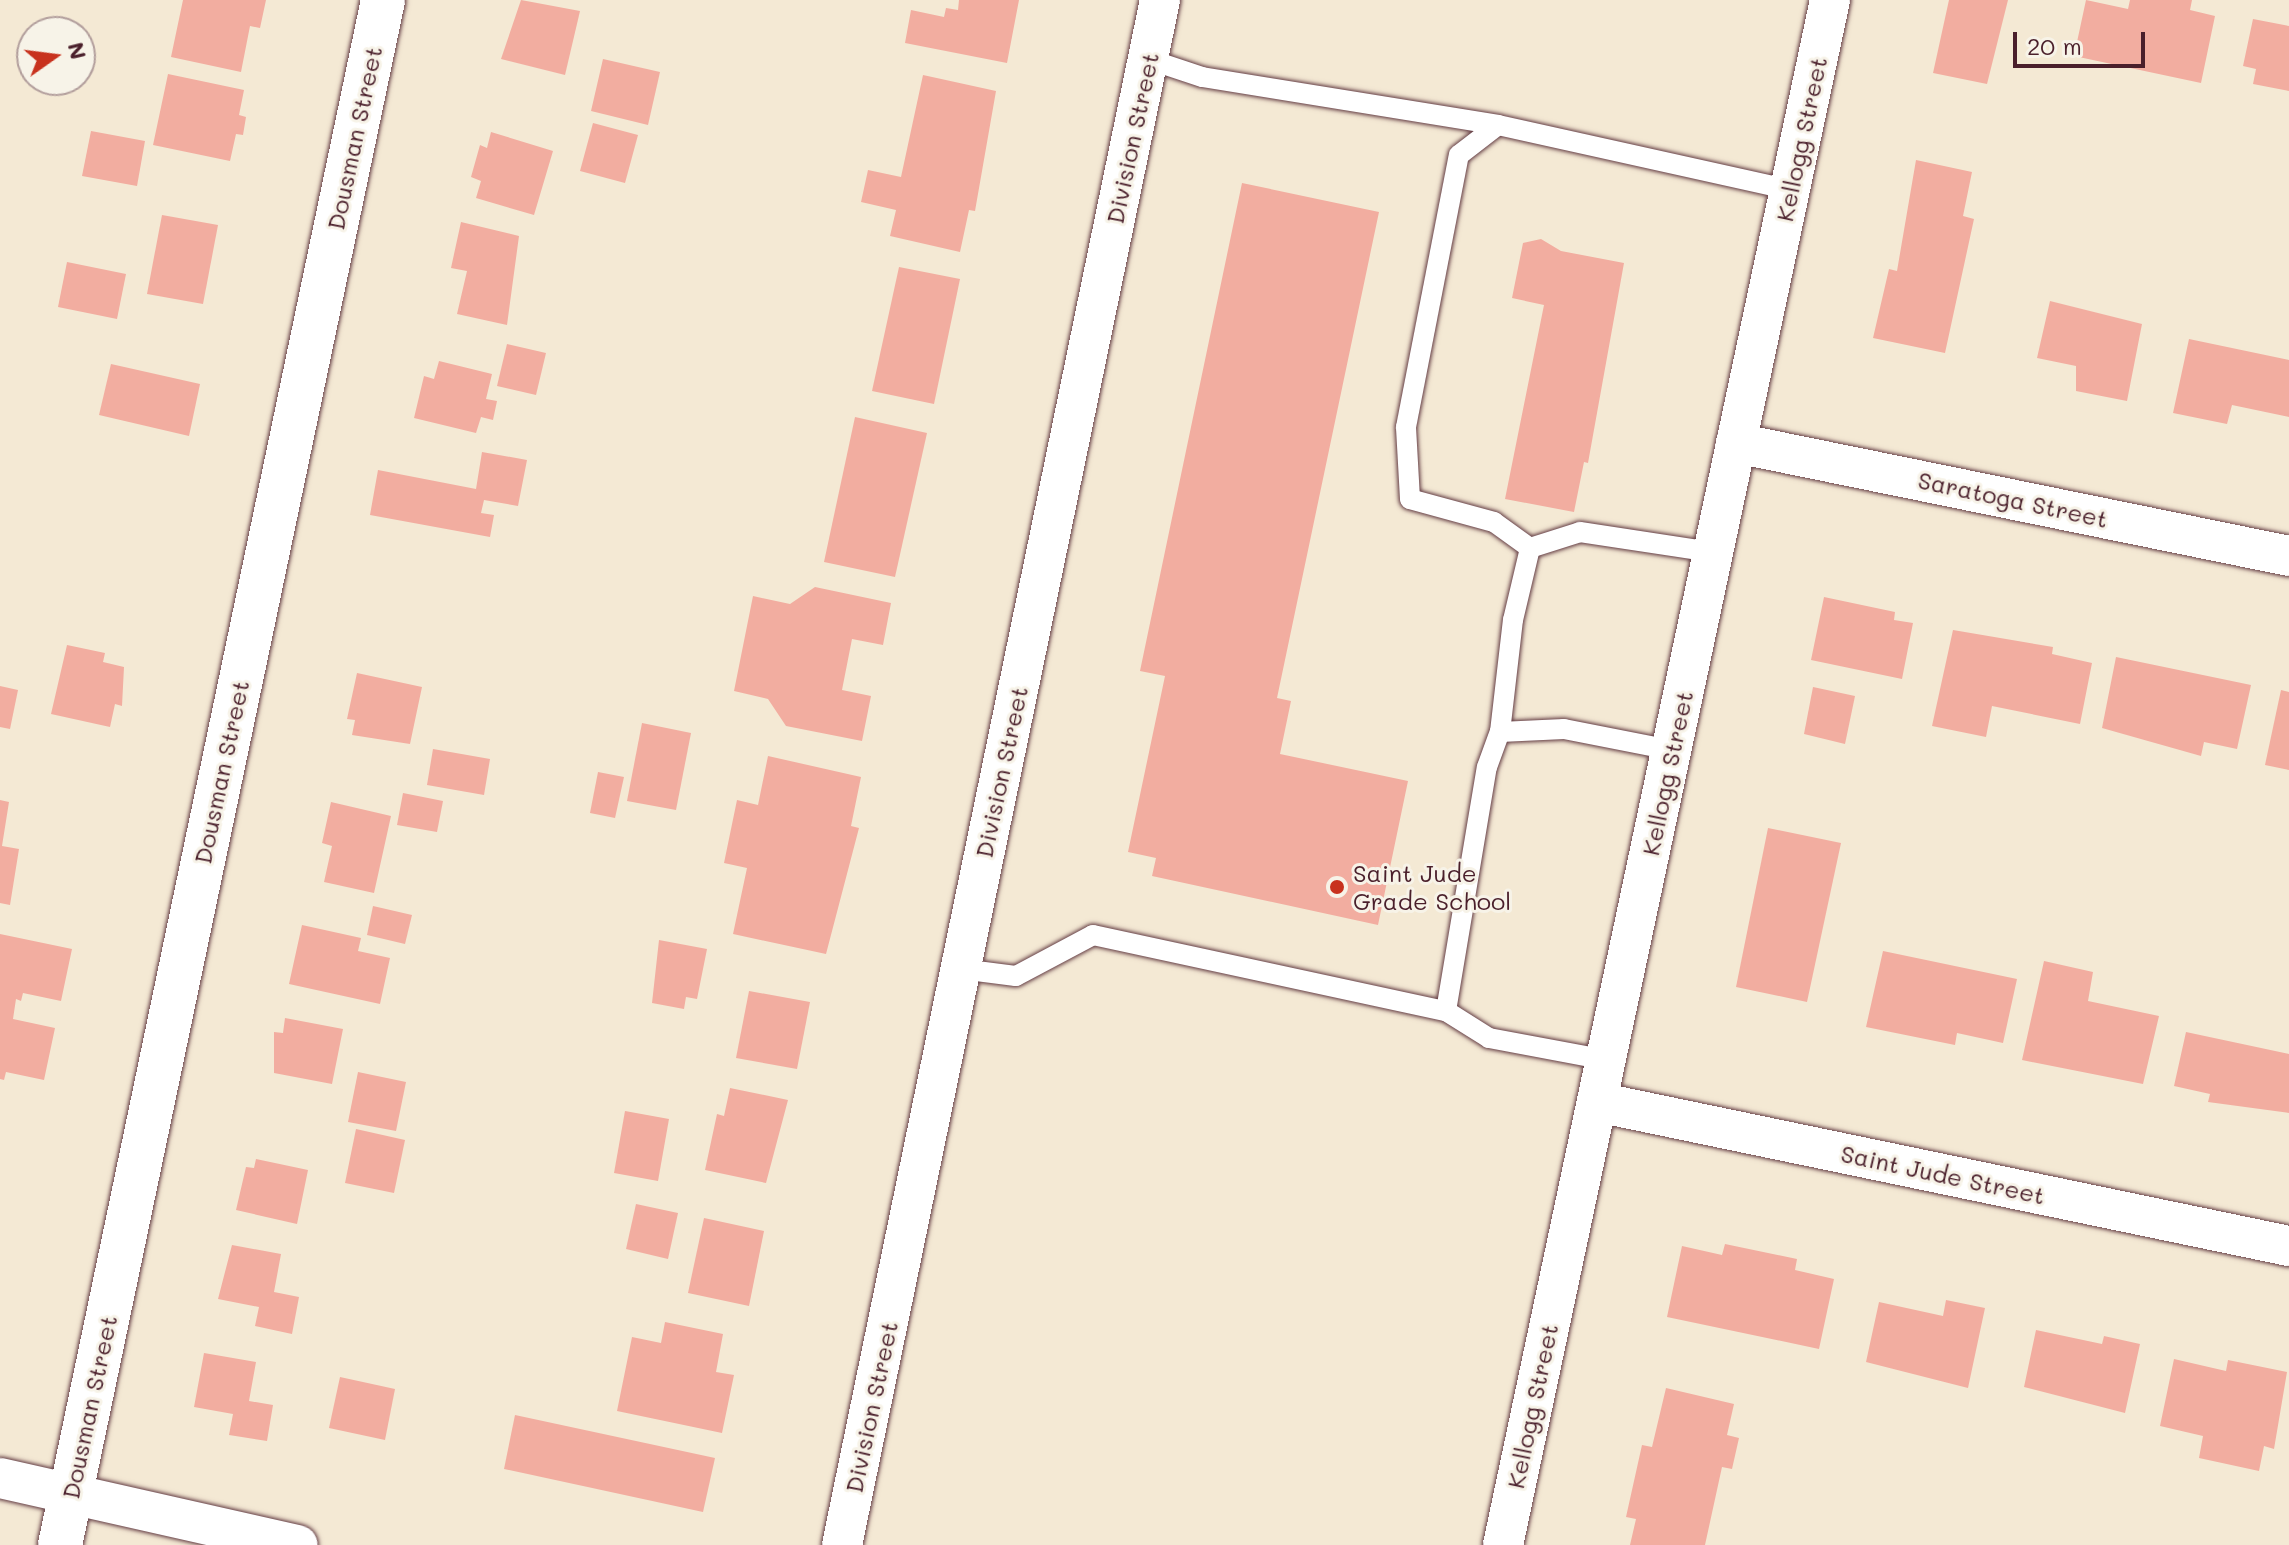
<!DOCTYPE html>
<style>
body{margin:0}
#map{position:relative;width:2289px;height:1545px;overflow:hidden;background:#f4e9d4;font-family:Mali,sans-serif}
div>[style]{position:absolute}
.building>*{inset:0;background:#f2ada0}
.roads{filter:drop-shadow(0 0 2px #643d44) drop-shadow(0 0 2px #643d44)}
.lane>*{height:20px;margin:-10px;padding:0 10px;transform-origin:10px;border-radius:10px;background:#fff}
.street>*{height:40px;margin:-20px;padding:0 20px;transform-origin:20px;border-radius:20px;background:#fff}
.secondary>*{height:44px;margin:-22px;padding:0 22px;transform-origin:22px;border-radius:22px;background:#fff}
.dots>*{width:22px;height:22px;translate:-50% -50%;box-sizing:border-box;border:4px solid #f7f3e8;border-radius:50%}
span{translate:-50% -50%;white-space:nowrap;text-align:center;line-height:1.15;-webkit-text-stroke:6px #f7f3e8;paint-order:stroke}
.street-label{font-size:24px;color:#4a1f2b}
.poi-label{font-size:24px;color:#4a1f2b}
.left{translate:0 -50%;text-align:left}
.north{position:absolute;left:16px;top:16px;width:80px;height:80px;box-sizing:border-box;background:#f7f3e8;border:2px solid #b29e9c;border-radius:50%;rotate:76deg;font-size:22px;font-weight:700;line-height:32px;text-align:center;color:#4a1f2b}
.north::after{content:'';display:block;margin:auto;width:28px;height:36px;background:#c8321e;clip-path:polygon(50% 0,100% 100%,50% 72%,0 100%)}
.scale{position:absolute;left:2013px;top:32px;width:132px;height:36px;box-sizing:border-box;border:4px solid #4a1f2b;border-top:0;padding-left:10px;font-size:24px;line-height:28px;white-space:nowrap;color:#4a1f2b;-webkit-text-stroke:6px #f7f3e8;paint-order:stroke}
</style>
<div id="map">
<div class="building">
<div style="clip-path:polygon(183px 0,266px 0,260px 28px,250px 26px,241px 72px,171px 57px)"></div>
<div style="clip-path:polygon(521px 0,580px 11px,565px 75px,501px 59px)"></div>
<div style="clip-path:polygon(959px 0,1019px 0,1007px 63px,905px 43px,911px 10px,944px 17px,946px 8px,958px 10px)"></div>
<div style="clip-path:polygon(1949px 0,2008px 0,1987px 84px,1933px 73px)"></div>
<div style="clip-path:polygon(2086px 0,2128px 9px,2130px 0,2192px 0,2190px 10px,2215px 16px,2201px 83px,2074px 56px)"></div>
<div style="clip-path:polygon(2253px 19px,2289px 26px,2289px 91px,2253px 84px,2256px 69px,2243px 66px)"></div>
<div style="clip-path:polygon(603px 59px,660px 72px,648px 125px,591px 111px)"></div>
<div style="clip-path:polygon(168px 74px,244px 90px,239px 115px,246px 117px,243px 135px,236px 134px,230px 161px,153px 145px)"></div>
<div style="clip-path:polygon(923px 75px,996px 91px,975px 211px,969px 210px,960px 252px,890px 236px,896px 210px,861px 202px,868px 170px,901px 177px)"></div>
<div style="clip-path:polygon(593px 123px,638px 135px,625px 183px,580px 171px)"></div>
<div style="clip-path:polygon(91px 131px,145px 141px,137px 186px,82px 176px)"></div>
<div style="clip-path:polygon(491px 132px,553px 151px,534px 215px,476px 198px,481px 181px,471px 177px,480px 145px,487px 148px)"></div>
<div style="clip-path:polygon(1916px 160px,1972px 172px,1963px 216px,1974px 219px,1945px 353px,1873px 338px,1889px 269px,1897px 271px)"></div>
<div style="clip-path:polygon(1242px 183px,1379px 212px,1277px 698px,1291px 701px,1280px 754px,1408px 781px,1378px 925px,1152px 876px,1156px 858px,1128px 852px,1165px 676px,1140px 671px)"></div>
<div style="clip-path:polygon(162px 215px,218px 225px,203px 304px,147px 294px)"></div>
<div style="clip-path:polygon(461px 222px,519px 236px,507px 325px,457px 314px,467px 271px,451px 268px)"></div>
<div style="clip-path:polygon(1541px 239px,1561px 251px,1624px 263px,1588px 463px,1584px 462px,1574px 512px,1505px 499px,1544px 305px,1512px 298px,1523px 243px)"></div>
<div style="clip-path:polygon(67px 262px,126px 274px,117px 319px,58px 307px)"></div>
<div style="clip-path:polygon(899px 267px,960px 279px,934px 404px,872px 391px)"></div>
<div style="clip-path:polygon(2050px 301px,2142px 324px,2127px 401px,2076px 391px,2076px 366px,2037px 358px)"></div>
<div style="clip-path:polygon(2189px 339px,2289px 360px,2289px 417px,2232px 405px,2227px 424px,2173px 413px)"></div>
<div style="clip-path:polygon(507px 344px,546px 353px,536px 395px,497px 386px)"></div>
<div style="clip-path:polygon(439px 361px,492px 374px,486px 399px,497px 401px,493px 420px,481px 417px,476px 433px,414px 418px,424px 376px,434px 379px)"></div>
<div style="clip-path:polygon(111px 364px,200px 384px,189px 436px,99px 415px)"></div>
<div style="clip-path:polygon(855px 417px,927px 433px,895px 577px,824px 562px)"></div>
<div style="clip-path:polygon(482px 452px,527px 460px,518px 506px,484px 500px,481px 513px,494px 515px,490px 537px,370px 515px,378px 470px,476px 489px)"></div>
<div style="clip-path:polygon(815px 587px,891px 603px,883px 645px,852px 639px,842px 690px,871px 696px,862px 741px,786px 726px,768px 699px,734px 691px,753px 596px,790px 604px)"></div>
<div style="clip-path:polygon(1824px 597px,1895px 612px,1894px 620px,1913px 623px,1902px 679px,1811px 660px)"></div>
<div style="clip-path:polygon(1953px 630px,2053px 647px,2052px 654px,2092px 663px,2080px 724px,1992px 706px,1986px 737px,1932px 726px)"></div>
<div style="clip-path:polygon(67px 645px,105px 653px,103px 662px,124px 667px,122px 706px,115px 704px,110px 727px,51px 714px)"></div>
<div style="clip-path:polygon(2116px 657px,2251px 685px,2237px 749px,2204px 742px,2201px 756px,2102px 728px)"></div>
<div style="clip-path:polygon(357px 673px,422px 687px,410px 744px,352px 735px,355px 720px,347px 719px)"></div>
<div style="clip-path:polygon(0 686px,18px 690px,10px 729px,0 727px)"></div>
<div style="clip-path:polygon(1813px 687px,1855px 696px,1845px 744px,1804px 734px)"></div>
<div style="clip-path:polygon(2281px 690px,2289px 692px,2289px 770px,2265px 765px)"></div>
<div style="clip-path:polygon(642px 723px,691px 733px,676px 810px,627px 801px)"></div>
<div style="clip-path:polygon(433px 749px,490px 759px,484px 795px,427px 785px)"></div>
<div style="clip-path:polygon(768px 756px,861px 777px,851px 826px,859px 828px,826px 954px,733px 934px,747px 868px,724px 863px,737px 800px,758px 805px)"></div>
<div style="clip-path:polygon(598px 772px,624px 777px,615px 818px,590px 813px)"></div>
<div style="clip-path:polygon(403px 793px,443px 801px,437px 832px,397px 825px)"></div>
<div style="clip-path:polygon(0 800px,9px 802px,2px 846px,19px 849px,10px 905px,0 903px)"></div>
<div style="clip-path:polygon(331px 802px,391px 816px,374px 893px,324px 882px,332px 846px,322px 843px)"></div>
<div style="clip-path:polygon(1768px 828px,1841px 843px,1807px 1002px,1736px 987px)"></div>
<div style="clip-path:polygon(373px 906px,412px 915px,405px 944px,367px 935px)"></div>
<div style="clip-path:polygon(302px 925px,361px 938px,358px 951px,390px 958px,380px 1004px,289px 984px)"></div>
<div style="clip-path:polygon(0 934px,72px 949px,61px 1001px,23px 993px,21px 1001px,16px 999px,13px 1019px,55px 1028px,44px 1080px,6px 1072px,4px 1080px,0 1079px)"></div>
<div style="clip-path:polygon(659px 940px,707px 949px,697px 999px,686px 997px,684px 1009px,652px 1003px)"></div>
<div style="clip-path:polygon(1883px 951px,2017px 979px,2003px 1043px,1957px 1033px,1955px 1045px,1866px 1027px)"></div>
<div style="clip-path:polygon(2044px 961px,2093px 972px,2088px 1001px,2159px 1016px,2143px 1084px,2022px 1060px)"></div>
<div style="clip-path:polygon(749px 991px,810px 1002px,797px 1069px,736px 1058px)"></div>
<div style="clip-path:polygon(285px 1018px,343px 1029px,332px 1084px,274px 1073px,274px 1032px,283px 1033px)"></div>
<div style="clip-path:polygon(2186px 1032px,2289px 1054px,2289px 1113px,2208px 1102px,2210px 1094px,2174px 1086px)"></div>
<div style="clip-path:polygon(358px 1072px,406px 1082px,396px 1131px,348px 1122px)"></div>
<div style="clip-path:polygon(730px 1088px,788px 1100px,766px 1183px,705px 1170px,717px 1114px,724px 1116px)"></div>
<div style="clip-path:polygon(625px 1111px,669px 1119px,658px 1181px,614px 1173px)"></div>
<div style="clip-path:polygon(356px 1129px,405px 1140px,394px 1193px,345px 1183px)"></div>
<div style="clip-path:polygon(256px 1159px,308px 1170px,297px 1224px,236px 1210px,246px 1167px,254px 1168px)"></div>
<div style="clip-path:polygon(636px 1204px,678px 1213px,668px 1259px,626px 1249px)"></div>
<div style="clip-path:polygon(704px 1218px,764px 1231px,749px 1306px,688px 1293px)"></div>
<div style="clip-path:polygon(1725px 1244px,1797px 1259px,1795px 1270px,1834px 1279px,1819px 1349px,1667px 1317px,1682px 1246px,1722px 1255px)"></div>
<div style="clip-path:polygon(232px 1245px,281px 1254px,274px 1292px,299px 1297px,292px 1334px,255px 1326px,259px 1307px,218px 1299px)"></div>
<div style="clip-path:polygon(1946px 1300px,1985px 1308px,1968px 1388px,1866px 1362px,1879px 1302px,1943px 1316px)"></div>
<div style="clip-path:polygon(665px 1322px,723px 1334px,716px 1372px,734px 1375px,722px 1433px,617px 1411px,632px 1337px,661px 1343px)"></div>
<div style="clip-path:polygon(2036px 1330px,2102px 1344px,2104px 1336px,2140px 1344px,2125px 1413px,2024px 1387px)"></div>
<div style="clip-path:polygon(204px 1353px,256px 1362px,249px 1401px,273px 1405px,267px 1441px,229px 1435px,233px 1414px,194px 1407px)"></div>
<div style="clip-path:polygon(2174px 1359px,2226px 1371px,2228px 1360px,2287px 1372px,2274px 1449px,2264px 1446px,2259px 1471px,2199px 1458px,2203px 1436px,2160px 1426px)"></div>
<div style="clip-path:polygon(340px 1377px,395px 1389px,385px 1440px,329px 1428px)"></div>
<div style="clip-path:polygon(1666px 1388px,1734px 1404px,1727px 1435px,1739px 1438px,1732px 1469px,1722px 1467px,1705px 1545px,1630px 1545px,1636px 1519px,1626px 1517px,1642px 1445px,1652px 1447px)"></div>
<div style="clip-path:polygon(515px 1415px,715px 1458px,703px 1512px,504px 1469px)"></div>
</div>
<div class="roads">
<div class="lane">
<div style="left:1148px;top:59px;width:57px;rotate:18.4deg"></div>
<div style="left:1202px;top:77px;width:300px;rotate:9.2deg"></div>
<div style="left:1530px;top:548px;width:44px;rotate:-144.2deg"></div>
<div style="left:1494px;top:522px;width:87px;rotate:-164.7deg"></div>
<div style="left:1410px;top:499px;width:72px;rotate:-93.2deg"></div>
<div style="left:1406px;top:427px;width:277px;rotate:-79deg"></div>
<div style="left:1459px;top:155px;width:49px;rotate:-37.6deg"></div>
<div style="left:1498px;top:125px;width:299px;rotate:12.5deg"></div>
<div style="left:1500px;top:732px;width:113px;rotate:-83.4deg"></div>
<div style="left:1513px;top:620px;width:74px;rotate:-76.7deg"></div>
<div style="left:1530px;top:548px;width:52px;rotate:-17.7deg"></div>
<div style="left:1580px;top:532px;width:134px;rotate:8.6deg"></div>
<div style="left:961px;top:969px;width:55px;rotate:7.3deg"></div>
<div style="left:1016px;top:976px;width:87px;rotate:-28deg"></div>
<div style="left:1093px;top:935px;width:361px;rotate:12.2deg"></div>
<div style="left:1446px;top:1011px;width:51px;rotate:32.1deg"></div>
<div style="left:1489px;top:1038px;width:119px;rotate:10.6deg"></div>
<div style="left:1446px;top:1011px;width:247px;rotate:-80.5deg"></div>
<div style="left:1487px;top:767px;width:37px;rotate:-70deg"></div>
<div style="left:1500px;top:732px;width:64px;rotate:-2.7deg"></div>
<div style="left:1564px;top:729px;width:109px;rotate:11.1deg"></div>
</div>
<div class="street">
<div style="left:1736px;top:443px;width:564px;rotate:11.55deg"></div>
<div style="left:1597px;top:1102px;width:707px;rotate:11.76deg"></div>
<div style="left:0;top:1478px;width:305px;rotate:12.7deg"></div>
<div style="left:842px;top:1545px;width:1577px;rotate:-78.37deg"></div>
<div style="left:1503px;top:1545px;width:1579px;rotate:-78.05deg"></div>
</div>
<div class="secondary">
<div style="left:60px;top:1545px;width:1578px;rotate:-78.19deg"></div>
</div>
</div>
<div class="dots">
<div style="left:1337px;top:887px;background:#c8321e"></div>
</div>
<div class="street-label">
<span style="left:354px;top:138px;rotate:-78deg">Dousman Street</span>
<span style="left:1132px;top:138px;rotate:-78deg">Division Street</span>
<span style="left:1801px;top:139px;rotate:-78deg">Kellogg Street</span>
<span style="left:2013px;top:499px;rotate:12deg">Saratoga Street</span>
<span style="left:221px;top:772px;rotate:-78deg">Dousman Street</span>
<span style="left:1001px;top:772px;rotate:-78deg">Division Street</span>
<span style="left:1667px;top:773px;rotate:-78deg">Kellogg Street</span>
<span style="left:1943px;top:1174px;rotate:12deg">Saint Jude Street</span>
<span style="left:1532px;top:1406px;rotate:-78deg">Kellogg Street</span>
<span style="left:89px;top:1407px;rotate:-78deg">Dousman Street</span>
<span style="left:871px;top:1407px;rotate:-78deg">Division Street</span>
</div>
<div class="poi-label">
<span class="left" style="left:1353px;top:887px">Saint Jude<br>Grade School</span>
</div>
<div class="north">N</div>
<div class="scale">20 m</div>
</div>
